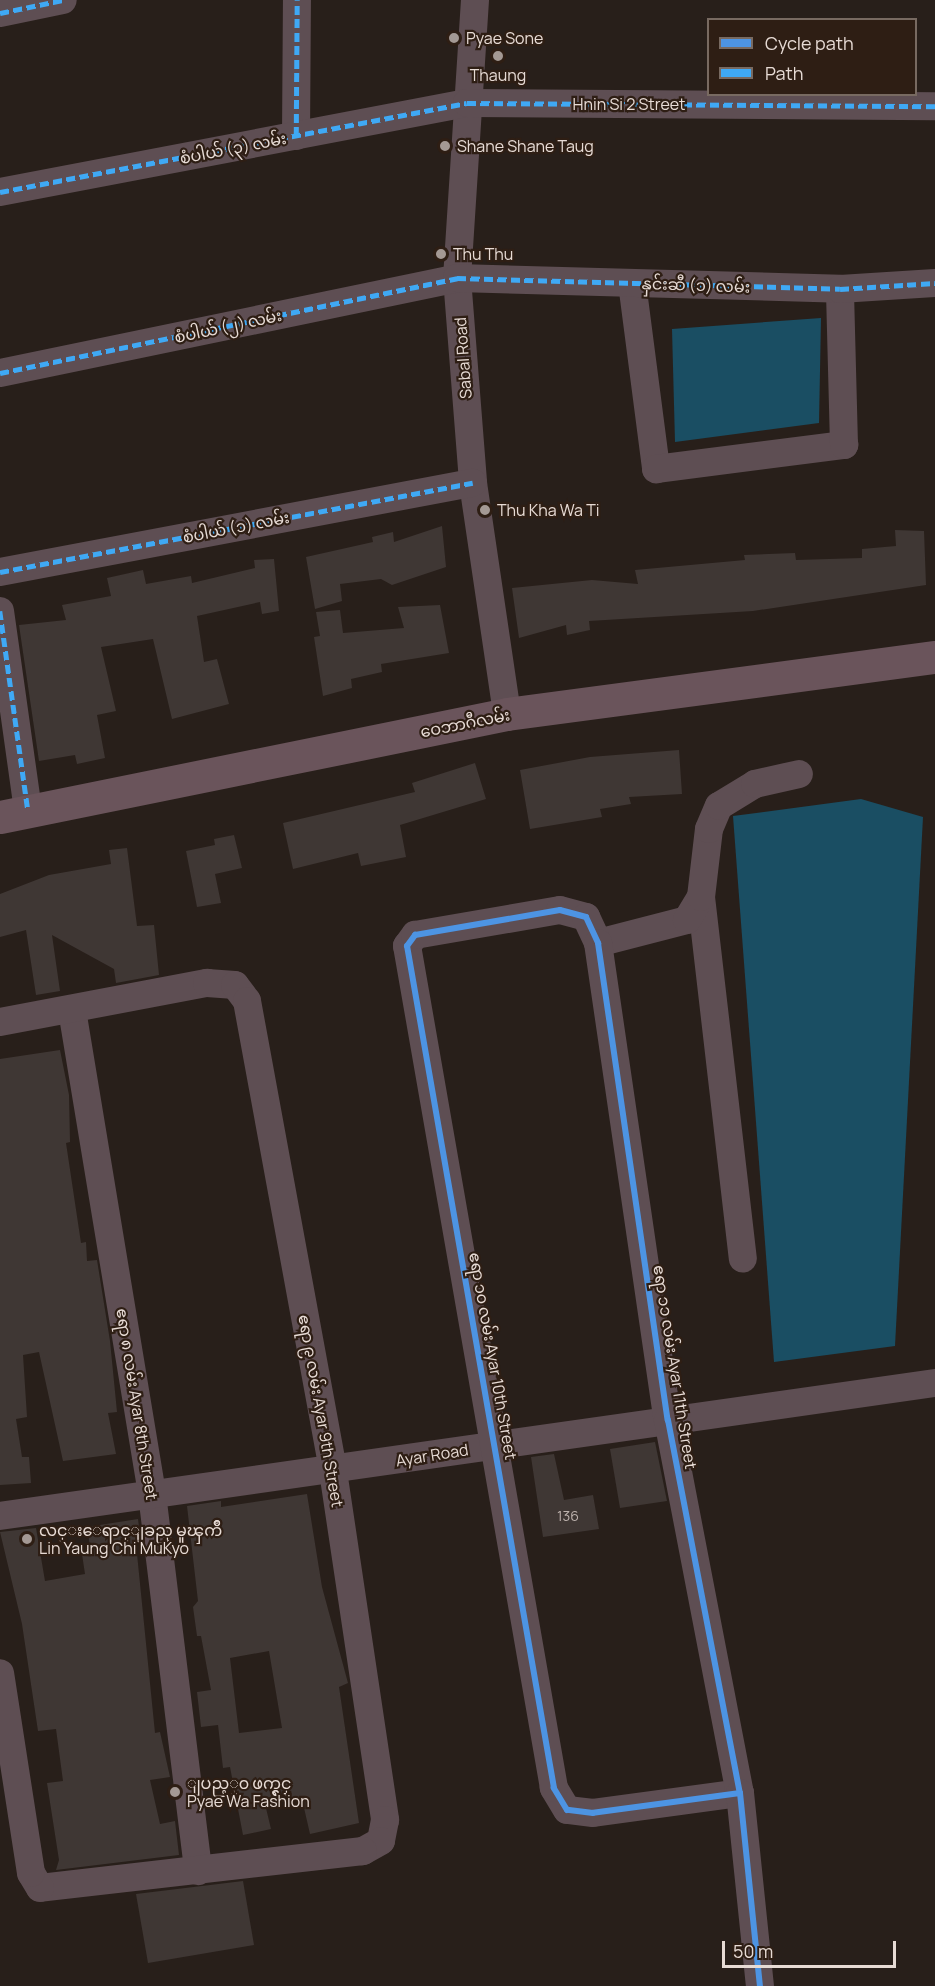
<!DOCTYPE html>
<meta charset="utf-8">
<style>
body{margin:0}
#map{position:relative;width:935px;height:1986px;overflow:hidden;background:#281f1a;font-family:Manrope,"Noto Sans Myanmar",sans-serif}
div>[style]{position:absolute}
.water>*{inset:0;background:#1a4e63}
.building>*{inset:0;background:#3f3734}
.minor>*{height:28px;margin:-14px;padding:0 14px;transform-origin:14px;border-radius:14px;background:#5e4e53}
.major>*{height:33px;margin:-16.5px;padding:0 16.5px;transform-origin:16.5px;border-radius:16.5px;background:#6a545b}
.quiet>*{height:4.5px;margin-top:-2.25px;transform-origin:0;background:repeating-linear-gradient(90deg,#3fa9f5 0 9px,transparent 0 13.5px)}
.cycleway>*{height:6px;margin:-3px;padding:0 3px;transform-origin:3px;border-radius:3px;background:#4d94e3}
.dots>*{width:16px;height:16px;translate:-50% -50%;box-sizing:border-box;border:3px solid #2e1e14;border-radius:50%}
span{translate:-50% -50%;white-space:nowrap;text-align:center;line-height:1.15;-webkit-text-stroke:4.5px #2e1e14;paint-order:stroke}
.number-label{font-size:14px;color:#bdb2ad}
.number-label span{-webkit-text-stroke-width:0}
.poi-label{font-size:16px;color:#e7dbd5}
.left{translate:0 -50%;text-align:left}
.street-label{font-size:16px;color:#e7dbd5}
.legend{position:absolute;left:707px;top:18px;width:210px;height:78px;box-sizing:border-box;background:#2e1e14;border:2px solid #786a61;margin:0;padding:8px 10px;list-style:none;font-size:18px;color:#e7dbd5}
.legend li{display:flex;align-items:center;gap:12px;height:30px}
.legend b{width:30px;border:2px solid #786a61}
.scale{position:absolute;left:722px;top:1941px;width:174px;height:27px;box-sizing:border-box;border:3px solid #e7dbd5;border-top:0;padding-left:8px;font-size:18px;line-height:21px;white-space:nowrap;color:#e7dbd5;-webkit-text-stroke:4px #2e1e14;paint-order:stroke}
</style>
<div id="map">
<div class="water">
<div style="clip-path:polygon(821px 318px,819px 423px,675px 442px,672px 329px)"></div>
<div style="clip-path:polygon(861px 799px,923px 817px,895px 1346px,774px 1362px,733px 816px)"></div>
</div>
<div class="building">
<div style="clip-path:polygon(442px 526px,446px 567px,392px 585px,381px 579px,340px 584px,342px 601px,315px 609px,306px 557px,373px 542px,372px 537px,393px 532px,394px 542px)"></div>
<div style="clip-path:polygon(895px 530px,924px 531px,926px 585px,753px 611px,589px 621px,590px 630px,567px 635px,566px 625px,519px 638px,512px 588px,592px 580px,638px 584px,635px 570px,745px 560px,744px 555px,795px 553px,796px 560px,862px 558px,862px 549px,896px 546px)"></div>
<div style="clip-path:polygon(274px 559px,279px 611px,262px 614px,260px 602px,197px 616px,204px 662px,217px 659px,229px 704px,172px 719px,153px 639px,101px 647px,116px 711px,97px 715px,105px 758px,77px 764px,75px 755px,39px 761px,19px 625px,66px 620px,62px 605px,111px 596px,107px 578px,143px 570px,146px 584px,191px 576px,192px 583px,255px 568px,254px 560px)"></div>
<div style="clip-path:polygon(440px 605px,449px 653px,381px 664px,382px 672px,351px 679px,352px 688px,323px 696px,314px 637px,320px 636px,316px 612px,340px 610px,343px 633px,404px 628px,398px 607px)"></div>
<div style="clip-path:polygon(679px 750px,682px 794px,629px 797px,631px 804px,600px 809px,602px 817px,530px 829px,520px 770px,590px 757px)"></div>
<div style="clip-path:polygon(475px 763px,486px 799px,400px 825px,406px 857px,361px 866px,358px 853px,293px 869px,283px 823px,415px 792px,412px 783px)"></div>
<div style="clip-path:polygon(234px 835px,242px 868px,215px 874px,221px 903px,197px 907px,186px 851px,215px 845px,214px 839px)"></div>
<div style="clip-path:polygon(127px 848px,137px 926px,154px 925px,159px 975px,116px 983px,114px 969px,52px 935px,60px 991px,36px 995px,26px 930px,0 937px,0 894px,49px 875px,111px 864px,109px 850px)"></div>
<div style="clip-path:polygon(60px 1050px,69px 1095px,70px 1142px,66px 1143px,81px 1243px,86px 1242px,87px 1261px,97px 1260px,110px 1341px,117px 1412px,108px 1413px,116px 1454px,63px 1461px,39px 1352px,23px 1355px,27px 1417px,16px 1419px,22px 1457px,29px 1457px,31px 1483px,0 1485px,0 1059px)"></div>
<div style="clip-path:polygon(655px 1442px,667px 1501px,620px 1508px,610px 1449px)"></div>
<div style="clip-path:polygon(554px 1454px,564px 1500px,593px 1495px,599px 1529px,543px 1537px,531px 1457px)"></div>
<div style="clip-path:polygon(evenodd,307px 1494px,322px 1587px,348px 1683px,339px 1687px,359px 1823px,310px 1834px,302px 1799px,265px 1804px,271px 1829px,243px 1835px,230px 1767px,223px 1768px,218px 1725px,201px 1727px,197px 1692px,211px 1690px,201px 1636px,197px 1636px,193px 1607px,198px 1601px,187px 1506px,221px 1501px,221px 1507px,307px 1494px,269px 1651px,282px 1728px,239px 1733px,230px 1658px,269px 1651px)"></div>
<div style="clip-path:polygon(138px 1519px,141px 1543px,136px 1544px,155px 1733px,160px 1732px,170px 1777px,150px 1780px,160px 1824px,175px 1821px,179px 1855px,56px 1870px,59px 1860px,47px 1783px,63px 1781px,56px 1729px,38px 1731px,22px 1624px,0 1532px,36px 1528px,45px 1581px,85px 1574px,82px 1554px,91px 1553px,87px 1527px)"></div>
<div style="clip-path:polygon(243px 1881px,254px 1945px,148px 1963px,136px 1894px)"></div>
</div>
<div class="minor">
<div style="left:475px;top:0;width:279px;rotate:93.7deg"></div>
<div style="left:457px;top:278px;width:206px;rotate:85.5deg"></div>
<div style="left:473px;top:483px;width:233px;rotate:81.6deg"></div>
<div style="left:0;top:13px;width:64px;rotate:-11.7deg"></div>
<div style="left:296px;top:136px;width:136px;rotate:-89.6deg"></div>
<div style="left:0;top:192px;width:475px;rotate:-10.8deg"></div>
<div style="left:467px;top:103px;width:468px;rotate:0.4deg"></div>
<div style="left:632px;top:283px;width:188px;rotate:82.6deg"></div>
<div style="left:656px;top:469px;width:190px;rotate:-7.3deg"></div>
<div style="left:844px;top:445px;width:156px;rotate:-91.5deg"></div>
<div style="left:0;top:373px;width:467px;rotate:-11.7deg"></div>
<div style="left:457px;top:278px;width:383px;rotate:1.6deg"></div>
<div style="left:840px;top:289px;width:95px;rotate:-3.6deg"></div>
<div style="left:0;top:572px;width:481px;rotate:-10.7deg"></div>
<div style="left:0;top:611px;width:202px;rotate:82deg"></div>
<div style="left:701px;top:897px;width:364px;rotate:83.4deg"></div>
<div style="left:598px;top:943px;width:92px;rotate:-14.5deg"></div>
<div style="left:687px;top:920px;width:27px;rotate:-59deg"></div>
<div style="left:701px;top:897px;width:68px;rotate:-83.3deg"></div>
<div style="left:709px;top:829px;width:25px;rotate:-67deg"></div>
<div style="left:719px;top:806px;width:42px;rotate:-31.4deg"></div>
<div style="left:755px;top:784px;width:45px;rotate:-12.8deg"></div>
<div style="left:72px;top:1010px;width:491px;rotate:80.6deg"></div>
<div style="left:152px;top:1494px;width:380px;rotate:83deg"></div>
<div style="left:0;top:1022px;width:211px;rotate:-10.7deg"></div>
<div style="left:207px;top:983px;width:28px;rotate:4deg"></div>
<div style="left:235px;top:985px;width:20px;rotate:53deg"></div>
<div style="left:247px;top:1001px;width:478px;rotate:79.6deg"></div>
<div style="left:333px;top:1471px;width:353px;rotate:81.5deg"></div>
<div style="left:385px;top:1820px;width:21px;rotate:101deg"></div>
<div style="left:381px;top:1841px;width:21px;rotate:151deg"></div>
<div style="left:363px;top:1851px;width:325px;rotate:173.5deg"></div>
<div style="left:40px;top:1888px;width:17px;rotate:-121deg"></div>
<div style="left:31px;top:1873px;width:202px;rotate:-98.8deg"></div>
<div style="left:0;top:1516px;width:944px;rotate:-8.1deg"></div>
<div style="left:740px;top:1793px;width:148px;rotate:172.3deg"></div>
<div style="left:593px;top:1813px;width:26px;rotate:-173deg"></div>
<div style="left:567px;top:1810px;width:26px;rotate:-121deg"></div>
<div style="left:554px;top:1788px;width:855px;rotate:-99.9deg"></div>
<div style="left:407px;top:946px;width:14px;rotate:-54deg"></div>
<div style="left:415px;top:935px;width:147px;rotate:-9.8deg"></div>
<div style="left:560px;top:910px;width:27px;rotate:15deg"></div>
<div style="left:586px;top:917px;width:29px;rotate:65deg"></div>
<div style="left:598px;top:943px;width:482px;rotate:81.7deg"></div>
<div style="left:668px;top:1420px;width:380px;rotate:79.1deg"></div>
<div style="left:740px;top:1793px;width:194px;rotate:84.1deg"></div>
</div>
<div class="major">
<div style="left:0;top:817px;width:517px;rotate:-11.48deg"></div>
<div style="left:507px;top:714px;width:432px;rotate:-7.6deg"></div>
</div>
<div class="quiet">
<div style="left:0;top:13px;width:64px;rotate:-11.7deg"></div>
<div style="left:296px;top:136px;width:136px;rotate:-89.6deg"></div>
<div style="left:0;top:192px;width:475px;rotate:-10.8deg"></div>
<div style="left:467px;top:103px;width:468px;rotate:0.4deg"></div>
<div style="left:0;top:373px;width:467px;rotate:-11.7deg"></div>
<div style="left:457px;top:278px;width:383px;rotate:1.6deg"></div>
<div style="left:840px;top:289px;width:95px;rotate:-3.6deg"></div>
<div style="left:0;top:572px;width:481px;rotate:-10.7deg"></div>
<div style="left:0;top:611px;width:202px;rotate:82deg"></div>
</div>
<div class="cycleway">
<div style="left:740px;top:1793px;width:148px;rotate:172.3deg"></div>
<div style="left:593px;top:1813px;width:26px;rotate:-173deg"></div>
<div style="left:567px;top:1810px;width:26px;rotate:-121deg"></div>
<div style="left:554px;top:1788px;width:855px;rotate:-99.9deg"></div>
<div style="left:407px;top:946px;width:14px;rotate:-54deg"></div>
<div style="left:415px;top:935px;width:147px;rotate:-9.8deg"></div>
<div style="left:560px;top:910px;width:27px;rotate:15deg"></div>
<div style="left:586px;top:917px;width:29px;rotate:65deg"></div>
<div style="left:598px;top:943px;width:482px;rotate:81.7deg"></div>
<div style="left:668px;top:1420px;width:380px;rotate:79.1deg"></div>
<div style="left:740px;top:1793px;width:194px;rotate:84.1deg"></div>
</div>
<div class="dots">
<div style="left:454px;top:38px;background:#a49994"></div>
<div style="left:498px;top:56px;background:#a49994"></div>
<div style="left:445px;top:146px;background:#a49994"></div>
<div style="left:441px;top:254px;background:#a49994"></div>
<div style="left:485px;top:510px;background:#a49994"></div>
<div style="left:27px;top:1539px;background:#a49994"></div>
<div style="left:175px;top:1792px;background:#a49994"></div>
</div>
<div class="number-label">
<span style="left:568px;top:1516px">136</span>
</div>
<div class="poi-label">
<span class="left" style="left:466px;top:38px">Pyae Sone</span>
<span style="left:498px;top:75px">Thaung</span>
<span class="left" style="left:457px;top:146px">Shane Shane Taug</span>
<span class="left" style="left:453px;top:254px">Thu Thu</span>
<span class="left" style="left:497px;top:510px">Thu Kha Wa Ti</span>
<span class="left" style="left:39px;top:1539px">လင္းေရာင္ျခည္ မူၾကိဳ<br>Lin Yaung Chi MuKyo</span>
<span class="left" style="left:187px;top:1792px">ျပည့္၀ ဖက္ရွင္<br>Pyae Wa Fashion</span>
</div>
<div class="street-label">
<span style="left:629px;top:104px">Hnin Si 2 Street</span>
<span style="left:233px;top:148px;rotate:-11deg">စံပါယ် (၃) လမ်း</span>
<span style="left:696px;top:285px;rotate:2deg">နှင်းဆီ (၁) လမ်း</span>
<span style="left:228px;top:326px;rotate:-12deg">စံပါယ် (၂) လမ်း</span>
<span style="left:463px;top:358px;rotate:-94deg">Sabal Road</span>
<span style="left:236px;top:527px;rotate:-11deg">စံပါယ် (၁) လမ်း</span>
<span style="left:465px;top:723px;rotate:-11deg">ဝေဘာဂီလမ်း</span>
<span style="left:493px;top:1356px;rotate:80deg">ဧရာ ၁၀ လမ်း Ayar 10th Street</span>
<span style="left:675px;top:1367px;rotate:81deg">ဧရာ ၁၁ လမ်း Ayar 11th Street</span>
<span style="left:137px;top:1404px;rotate:81deg">ဧရာ ၈ လမ်း Ayar 8th Street</span>
<span style="left:321px;top:1411px;rotate:80deg">ဧရာ ၉ လမ်း Ayar 9th Street</span>
<span style="left:432px;top:1455px;rotate:-9deg">Ayar Road</span>
</div>
<ul class="legend">
<li><b style="height:8px;background:#4d94e3"></b>Cycle path</li>
<li><b style="height:8px;background:#3fa9f5"></b>Path</li>
</ul>
<div class="scale">50 m</div>
</div>
